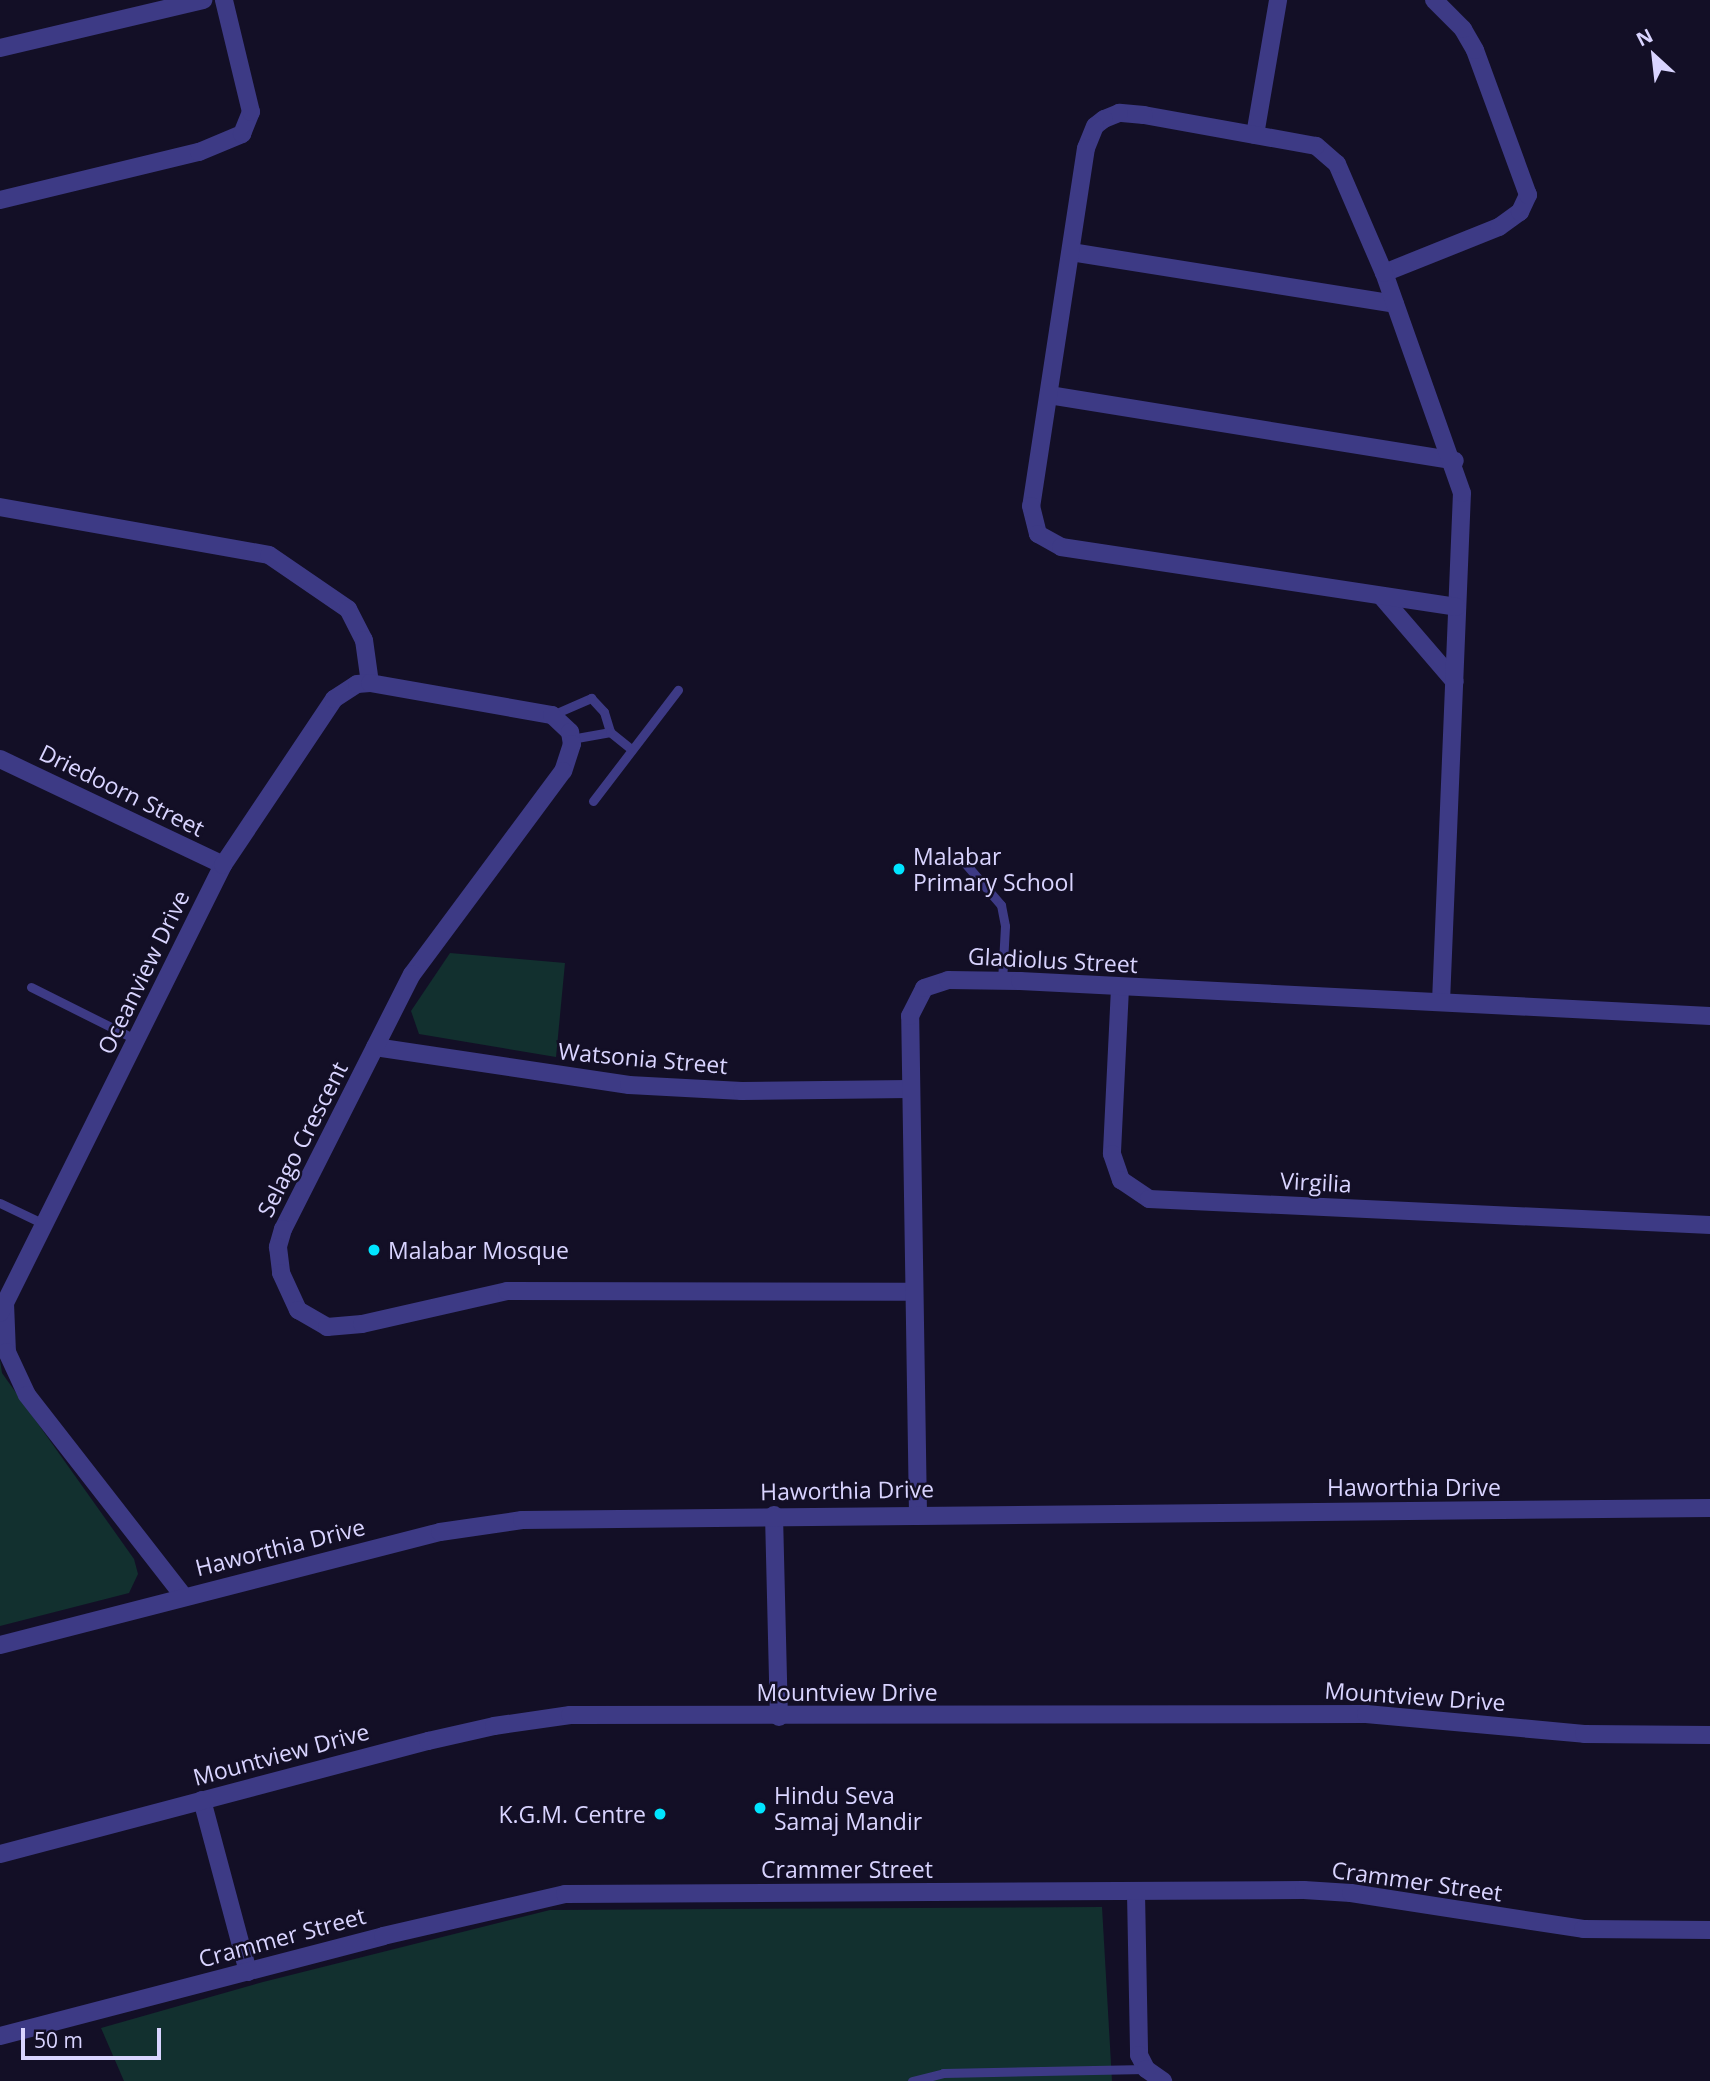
<!DOCTYPE html>
<style>
body{margin:0}
#map{position:relative;width:1710px;height:2081px;overflow:hidden;background:#130f26;font-family:"Open Sans",sans-serif}
div>[style]{position:absolute}
.green>*{inset:0;background:#12302f}
.service>*{height:9px;margin:-4.5px;padding:0 4.5px;transform-origin:4.5px;border-radius:4.5px;background:#3d3a85}
.minor>*{height:18px;margin:-9px;padding:0 9px;transform-origin:9px;border-radius:9px;background:#3d3a85}
.tertiary>*{height:18px;margin:-9px;padding:0 9px;transform-origin:9px;border-radius:9px;background:#3d3a85}
.dots>*{width:19px;height:19px;translate:-50% -50%;box-sizing:border-box;border:4px solid #130f26;border-radius:50%}
span{translate:-50% -50%;white-space:nowrap;text-align:center;line-height:1.15;-webkit-text-stroke:5px #130f26;paint-order:stroke}
.street-label{font-size:23px;color:#d9d4ff}
.poi-label{font-size:23px;color:#d9d4ff}
.left{translate:0 -50%;text-align:left}
.right{translate:-100% -50%;text-align:right}
.north{position:absolute;left:1619px;top:21px;width:70px;height:70px;-webkit-text-stroke:5px #130f26;paint-order:stroke;rotate:333deg;font-size:19px;font-weight:700;line-height:28px;text-align:center;color:#d9d4ff}
.north::after{content:'';display:block;margin:auto;width:24px;height:32px;background:#d9d4ff;clip-path:polygon(50% 0,100% 100%,50% 72%,0 100%)}
.scale{position:absolute;left:21px;top:2028px;width:140px;height:32px;box-sizing:border-box;border:4px solid #d9d4ff;border-top:0;padding-left:9px;font-size:21px;line-height:24px;white-space:nowrap;color:#d9d4ff;-webkit-text-stroke:5px #130f26;paint-order:stroke}
</style>
<div id="map">
<div class="green">
<div style="clip-path:polygon(450px 953px,565px 963px,556px 1057px,419px 1034px,411px 1011px)"></div>
<div style="clip-path:polygon(0 1360px,2px 1373px,134px 1559px,138px 1574px,129px 1593px,0 1626px)"></div>
<div style="clip-path:polygon(1102px 1907px,1112px 2081px,124px 2081px,101px 2028px,263px 1982px,550px 1910px)"></div>
</div>
<div class="service">
<div style="left:552px;top:715px;width:43px;rotate:-23.6deg"></div>
<div style="left:591px;top:698px;width:19px;rotate:47deg"></div>
<div style="left:604px;top:712px;width:21px;rotate:73deg"></div>
<div style="left:571px;top:739px;width:40px;rotate:-10deg"></div>
<div style="left:610px;top:732px;width:28px;rotate:39deg"></div>
<div style="left:593px;top:801px;width:140px;rotate:-52.6deg"></div>
<div style="left:964px;top:862px;width:57px;rotate:49.3deg"></div>
<div style="left:1001px;top:905px;width:21px;rotate:79deg"></div>
<div style="left:1005px;top:926px;width:55px;rotate:93.1deg"></div>
<div style="left:31px;top:987px;width:119px;rotate:26.6deg"></div>
<div style="left:0;top:1203px;width:49px;rotate:25.5deg"></div>
<div style="left:912px;top:2081px;width:32px;rotate:-14deg"></div>
<div style="left:943px;top:2073px;width:203px;rotate:-1.1deg"></div>
</div>
<div class="minor">
<div style="left:0;top:48px;width:209px;rotate:-13.3deg"></div>
<div style="left:1255px;top:135px;width:137px;rotate:-80.3deg"></div>
<div style="left:0;top:200px;width:205px;rotate:-13.6deg"></div>
<div style="left:199px;top:152px;width:47px;rotate:-22.7deg"></div>
<div style="left:242px;top:134px;width:24px;rotate:-68deg"></div>
<div style="left:251px;top:112px;width:115px;rotate:-103.6deg"></div>
<div style="left:1071px;top:252px;width:328px;rotate:9.1deg"></div>
<div style="left:1384px;top:273px;width:124px;rotate:-21.8deg"></div>
<div style="left:1499px;top:227px;width:26px;rotate:-36deg"></div>
<div style="left:1520px;top:212px;width:19px;rotate:-65deg"></div>
<div style="left:1528px;top:195px;width:154px;rotate:-110.1deg"></div>
<div style="left:1475px;top:50px;width:24px;rotate:-120deg"></div>
<div style="left:1463px;top:29px;width:41px;rotate:-135deg"></div>
<div style="left:1049px;top:395px;width:411px;rotate:9.2deg"></div>
<div style="left:0;top:507px;width:273px;rotate:10.1deg"></div>
<div style="left:269px;top:555px;width:96px;rotate:34.4deg"></div>
<div style="left:348px;top:609px;width:35px;rotate:63deg"></div>
<div style="left:364px;top:640px;width:43px;rotate:82.1deg"></div>
<div style="left:1381px;top:596px;width:113px;rotate:49.3deg"></div>
<div style="left:0;top:759px;width:247px;rotate:25.4deg"></div>
<div style="left:1120px;top:988px;width:166px;rotate:92.8deg"></div>
<div style="left:1112px;top:1154px;width:28px;rotate:71deg"></div>
<div style="left:1121px;top:1180px;width:34px;rotate:34deg"></div>
<div style="left:1149px;top:1199px;width:562px;rotate:2.65deg"></div>
<div style="left:1441px;top:1002px;width:509px;rotate:-87.64deg"></div>
<div style="left:1462px;top:493px;width:233px;rotate:-109.5deg"></div>
<div style="left:1384px;top:273px;width:119px;rotate:-113.3deg"></div>
<div style="left:1337px;top:164px;width:28px;rotate:-139deg"></div>
<div style="left:1316px;top:146px;width:175px;rotate:-169.8deg"></div>
<div style="left:1144px;top:115px;width:25px;rotate:-175deg"></div>
<div style="left:1119px;top:113px;width:16px;rotate:158deg"></div>
<div style="left:1104px;top:119px;width:11px;rotate:142deg"></div>
<div style="left:1095px;top:126px;width:24px;rotate:112deg"></div>
<div style="left:1086px;top:148px;width:362px;rotate:98.7deg"></div>
<div style="left:1031px;top:506px;width:29px;rotate:76deg"></div>
<div style="left:1038px;top:534px;width:26px;rotate:29deg"></div>
<div style="left:1061px;top:547px;width:400px;rotate:8.6deg"></div>
<div style="left:375px;top:1047px;width:257px;rotate:8.5deg"></div>
<div style="left:629px;top:1085px;width:113px;rotate:3deg"></div>
<div style="left:742px;top:1091px;width:167px;rotate:-0.7deg"></div>
<div style="left:5px;top:1303px;width:49px;rotate:87.7deg"></div>
<div style="left:7px;top:1352px;width:47px;rotate:65.1deg"></div>
<div style="left:27px;top:1395px;width:256px;rotate:52.1deg"></div>
<div style="left:0;top:1313px;width:500px;rotate:-63.54deg"></div>
<div style="left:223px;top:865px;width:200px;rotate:-56.2deg"></div>
<div style="left:334px;top:699px;width:27px;rotate:-33deg"></div>
<div style="left:357px;top:684px;width:13px;rotate:-4deg"></div>
<div style="left:370px;top:683px;width:185px;rotate:10deg"></div>
<div style="left:552px;top:715px;width:25px;rotate:43deg"></div>
<div style="left:570px;top:732px;width:12px;rotate:81deg"></div>
<div style="left:572px;top:744px;width:28px;rotate:108deg"></div>
<div style="left:563px;top:771px;width:253px;rotate:126.6deg"></div>
<div style="left:412px;top:974px;width:286px;rotate:116.8deg"></div>
<div style="left:283px;top:1229px;width:19px;rotate:106deg"></div>
<div style="left:278px;top:1247px;width:26px;rotate:83deg"></div>
<div style="left:281px;top:1273px;width:41px;rotate:65.3deg"></div>
<div style="left:298px;top:1310px;width:34px;rotate:30deg"></div>
<div style="left:327px;top:1327px;width:35px;rotate:-5deg"></div>
<div style="left:362px;top:1324px;width:149px;rotate:-12.8deg"></div>
<div style="left:507px;top:1291px;width:405px;rotate:0.1deg"></div>
<div style="left:918px;top:1514px;width:498px;rotate:-90.9deg"></div>
<div style="left:910px;top:1016px;width:31px;rotate:-63deg"></div>
<div style="left:924px;top:988px;width:25px;rotate:-18deg"></div>
<div style="left:948px;top:980px;width:72px;rotate:0.8deg"></div>
<div style="left:1020px;top:981px;width:691px;rotate:2.9deg"></div>
<div style="left:774px;top:1515px;width:202px;rotate:88.6deg"></div>
<div style="left:202px;top:1800px;width:178px;rotate:75deg"></div>
<div style="left:0;top:1854px;width:443px;rotate:-14.8deg"></div>
<div style="left:428px;top:1741px;width:68px;rotate:-12.8deg"></div>
<div style="left:494px;top:1726px;width:77px;rotate:-8.2deg"></div>
<div style="left:570px;top:1715px;width:796px;rotate:-0.07deg"></div>
<div style="left:1366px;top:1714px;width:219px;rotate:5.2deg"></div>
<div style="left:1584px;top:1734px;width:126px;rotate:0.5deg"></div>
<div style="left:1136px;top:1893px;width:162px;rotate:88.9deg"></div>
<div style="left:1139px;top:2055px;width:16px;rotate:63deg"></div>
<div style="left:1146px;top:2069px;width:21px;rotate:35deg"></div>
<div style="left:0;top:2036px;width:396px;rotate:-14.6deg"></div>
<div style="left:383px;top:1936px;width:187px;rotate:-13deg"></div>
<div style="left:565px;top:1894px;width:739px;rotate:-0.31deg"></div>
<div style="left:1304px;top:1890px;width:47px;rotate:3.7deg"></div>
<div style="left:1351px;top:1893px;width:235px;rotate:8.8deg"></div>
<div style="left:1583px;top:1929px;width:127px;rotate:0.5deg"></div>
</div>
<div class="tertiary">
<div style="left:0;top:1645px;width:454px;rotate:-14.4deg"></div>
<div style="left:440px;top:1532px;width:83px;rotate:-8.3deg"></div>
<div style="left:522px;top:1520px;width:1188px;rotate:-0.58deg"></div>
</div>
<div class="dots">
<div style="left:899px;top:869px;background:#00e5ff"></div>
<div style="left:374px;top:1250px;background:#00e5ff"></div>
<div style="left:760px;top:1808px;background:#00e5ff"></div>
<div style="left:660px;top:1814px;background:#00e5ff"></div>
</div>
<div class="street-label">
<span style="left:122px;top:790px;rotate:26deg">Driedoorn Street</span>
<span style="left:1053px;top:960px;rotate:3deg">Gladiolus Street</span>
<span style="left:143px;top:972px;rotate:-64deg">Oceanview Drive</span>
<span style="left:643px;top:1058px;rotate:5deg">Watsonia Street</span>
<span style="left:302px;top:1139px;rotate:-63deg">Selago Crescent</span>
<span style="left:1316px;top:1182px;rotate:3deg">Virgilia</span>
<span style="left:1414px;top:1487px">Haworthia Drive</span>
<span style="left:847px;top:1490px;rotate:-1deg">Haworthia Drive</span>
<span style="left:280px;top:1547px;rotate:-14deg">Haworthia Drive</span>
<span style="left:847px;top:1692px">Mountview Drive</span>
<span style="left:1415px;top:1696px;rotate:4deg">Mountview Drive</span>
<span style="left:281px;top:1754px;rotate:-15deg">Mountview Drive</span>
<span style="left:847px;top:1869px">Crammer Street</span>
<span style="left:1417px;top:1881px;rotate:8deg">Crammer Street</span>
<span style="left:282px;top:1937px;rotate:-15deg">Crammer Street</span>
</div>
<div class="poi-label">
<span class="left" style="left:913px;top:869px">Malabar<br>Primary School</span>
<span class="left" style="left:388px;top:1250px">Malabar Mosque</span>
<span class="left" style="left:774px;top:1808px">Hindu Seva<br>Samaj Mandir</span>
<span class="right" style="left:646px;top:1814px">K.G.M. Centre</span>
</div>
<div class="north">N</div>
<div class="scale">50 m</div>
</div>
